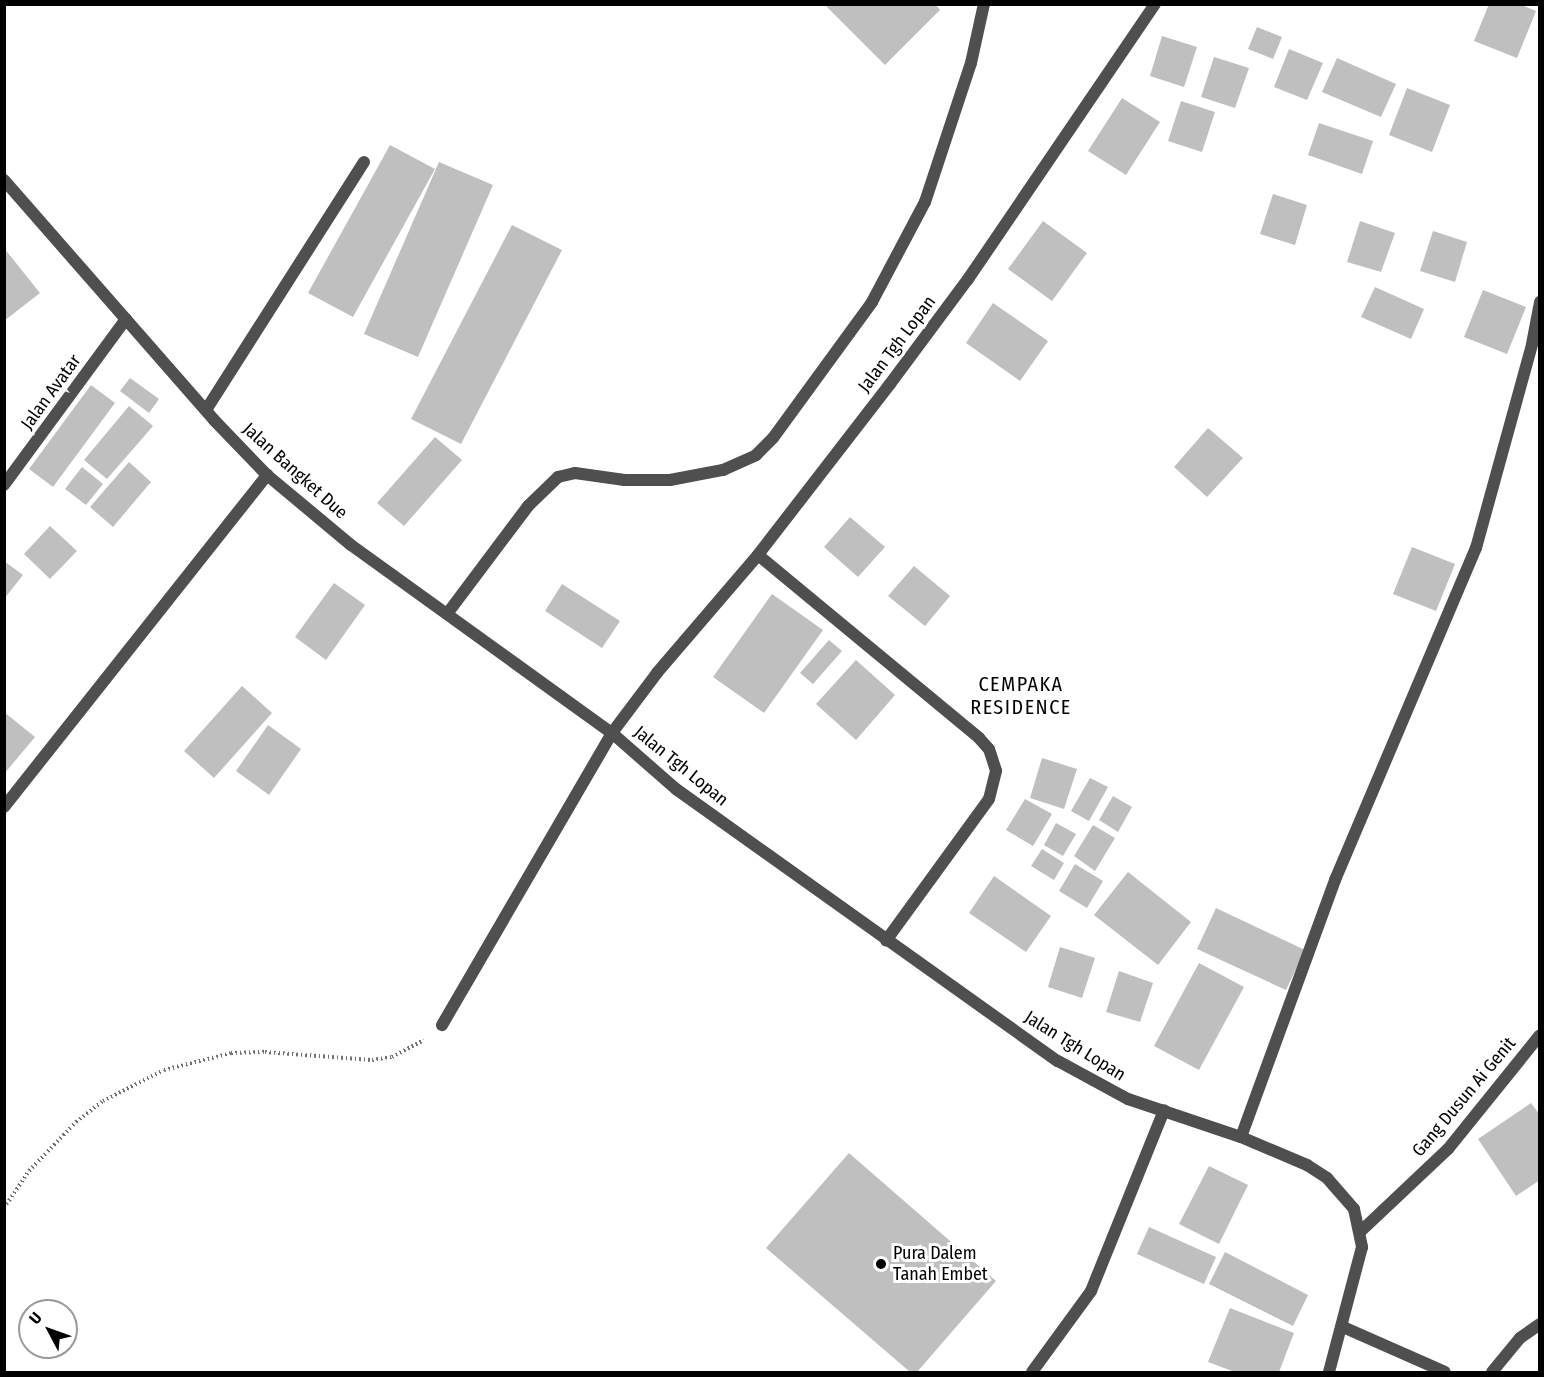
<!DOCTYPE html>
<style>
body{margin:0}
#map{position:relative;width:1544px;height:1377px;overflow:hidden;background:#fff;font-family:"Fira Sans Condensed",sans-serif}
div>[style]{position:absolute}
.building>*{inset:0;background:#bfbfbf}
.path>*{height:4px;margin-top:-2px;transform-origin:0;background:repeating-linear-gradient(90deg,#717171 0 1.5px,transparent 0 4.5px)}
.service>*{height:12px;margin:-6px;padding:0 6px;transform-origin:6px;border-radius:6px;background:#4f4f4f}
.minor>*{height:12px;margin:-6px;padding:0 6px;transform-origin:6px;border-radius:6px;background:#4f4f4f}
.tertiary>*{height:12px;margin:-6px;padding:0 6px;transform-origin:6px;border-radius:6px;background:#4f4f4f}
.dots>*{width:16px;height:16px;translate:-50% -50%;box-sizing:border-box;border:3px solid #fff;border-radius:50%}
span{translate:-50% -50%;white-space:nowrap;text-align:center;line-height:1.15;-webkit-text-stroke:6px #fff;paint-order:stroke}
.street-label{font-size:18px;color:#000}
.poi-label{font-size:18px;color:#000}
.left{translate:0 -50%;text-align:left}
.neighbourhood-label{font-size:20px;color:#000;letter-spacing:1.5px}
.frame{position:absolute;inset:0;border:6px solid #000;pointer-events:none}
.north{position:absolute;left:18px;top:1299px;width:60px;height:60px;box-sizing:border-box;background:#fff;border:2px solid #999;border-radius:50%;rotate:311deg;font-size:16px;font-weight:700;line-height:24px;text-align:center;color:#000}
.north::after{content:'';display:block;margin:auto;width:21px;height:27px;background:#000;clip-path:polygon(50% 0,100% 100%,50% 72%,0 100%)}
</style>
<div id="map">
<div class="building">
<div style="clip-path:polygon(824px 4px,935px 4px,940px 10px,885px 65px)"></div>
<div style="clip-path:polygon(1489px 4px,1519px 4px,1536px 11px,1517px 58px,1474px 41px)"></div>
<div style="clip-path:polygon(1257px 27px,1282px 37px,1273px 59px,1248px 49px)"></div>
<div style="clip-path:polygon(1162px 36px,1197px 47px,1184px 87px,1150px 76px)"></div>
<div style="clip-path:polygon(1289px 49px,1323px 63px,1307px 100px,1274px 87px)"></div>
<div style="clip-path:polygon(1214px 57px,1249px 68px,1235px 108px,1201px 97px)"></div>
<div style="clip-path:polygon(1337px 58px,1396px 84px,1381px 117px,1322px 92px)"></div>
<div style="clip-path:polygon(1407px 88px,1450px 105px,1432px 152px,1389px 135px)"></div>
<div style="clip-path:polygon(1122px 98px,1160px 122px,1126px 175px,1088px 151px)"></div>
<div style="clip-path:polygon(1181px 101px,1215px 112px,1202px 152px,1168px 141px)"></div>
<div style="clip-path:polygon(1319px 123px,1373px 141px,1362px 174px,1308px 155px)"></div>
<div style="clip-path:polygon(390px 145px,435px 169px,353px 317px,308px 293px)"></div>
<div style="clip-path:polygon(439px 162px,493px 185px,418px 357px,364px 334px)"></div>
<div style="clip-path:polygon(1273px 194px,1307px 205px,1295px 245px,1260px 234px)"></div>
<div style="clip-path:polygon(1043px 221px,1087px 253px,1052px 301px,1008px 269px)"></div>
<div style="clip-path:polygon(1360px 221px,1395px 233px,1381px 272px,1347px 262px)"></div>
<div style="clip-path:polygon(512px 225px,562px 250px,461px 444px,411px 419px)"></div>
<div style="clip-path:polygon(1433px 231px,1467px 242px,1455px 282px,1420px 271px)"></div>
<div style="clip-path:polygon(4px 248px,40px 293px,4px 321px)"></div>
<div style="clip-path:polygon(1375px 287px,1424px 309px,1411px 339px,1361px 317px)"></div>
<div style="clip-path:polygon(1483px 290px,1526px 307px,1507px 354px,1464px 337px)"></div>
<div style="clip-path:polygon(993px 303px,1048px 341px,1020px 381px,966px 343px)"></div>
<div style="clip-path:polygon(130px 378px,159px 399px,149px 413px,120px 391px)"></div>
<div style="clip-path:polygon(91px 385px,115px 403px,53px 487px,29px 469px)"></div>
<div style="clip-path:polygon(129px 406px,153px 426px,107px 479px,84px 460px)"></div>
<div style="clip-path:polygon(1208px 428px,1243px 458px,1207px 497px,1174px 467px)"></div>
<div style="clip-path:polygon(435px 437px,462px 460px,404px 526px,377px 503px)"></div>
<div style="clip-path:polygon(129px 462px,151px 482px,113px 527px,90px 507px)"></div>
<div style="clip-path:polygon(82px 467px,103px 484px,86px 505px,65px 489px)"></div>
<div style="clip-path:polygon(850px 517px,885px 547px,858px 577px,824px 547px)"></div>
<div style="clip-path:polygon(50px 526px,77px 551px,50px 579px,24px 554px)"></div>
<div style="clip-path:polygon(1412px 547px,1455px 564px,1436px 611px,1393px 594px)"></div>
<div style="clip-path:polygon(4px 561px,23px 575px,4px 599px)"></div>
<div style="clip-path:polygon(914px 566px,950px 596px,925px 626px,888px 596px)"></div>
<div style="clip-path:polygon(334px 583px,365px 605px,326px 660px,295px 637px)"></div>
<div style="clip-path:polygon(562px 584px,620px 621px,602px 648px,545px 611px)"></div>
<div style="clip-path:polygon(772px 594px,823px 630px,764px 713px,713px 677px)"></div>
<div style="clip-path:polygon(829px 640px,842px 651px,813px 684px,800px 673px)"></div>
<div style="clip-path:polygon(856px 660px,895px 695px,856px 740px,816px 704px)"></div>
<div style="clip-path:polygon(242px 686px,272px 713px,214px 778px,184px 751px)"></div>
<div style="clip-path:polygon(4px 712px,35px 737px,4px 774px)"></div>
<div style="clip-path:polygon(268px 725px,301px 749px,269px 795px,236px 771px)"></div>
<div style="clip-path:polygon(1042px 758px,1077px 769px,1064px 809px,1030px 798px)"></div>
<div style="clip-path:polygon(1090px 778px,1108px 787px,1089px 821px,1071px 811px)"></div>
<div style="clip-path:polygon(1113px 796px,1132px 807px,1118px 832px,1099px 820px)"></div>
<div style="clip-path:polygon(1025px 799px,1052px 814px,1033px 846px,1006px 830px)"></div>
<div style="clip-path:polygon(1056px 823px,1076px 834px,1063px 856px,1044px 845px)"></div>
<div style="clip-path:polygon(1093px 825px,1115px 838px,1095px 871px,1074px 856px)"></div>
<div style="clip-path:polygon(1042px 849px,1064px 863px,1054px 880px,1031px 866px)"></div>
<div style="clip-path:polygon(1075px 864px,1103px 881px,1087px 908px,1059px 891px)"></div>
<div style="clip-path:polygon(1128px 872px,1191px 922px,1158px 965px,1094px 915px)"></div>
<div style="clip-path:polygon(994px 876px,1051px 916px,1026px 952px,969px 913px)"></div>
<div style="clip-path:polygon(1216px 908px,1305px 950px,1286px 990px,1197px 949px)"></div>
<div style="clip-path:polygon(1060px 947px,1095px 958px,1082px 998px,1048px 987px)"></div>
<div style="clip-path:polygon(1199px 963px,1244px 987px,1199px 1070px,1154px 1046px)"></div>
<div style="clip-path:polygon(1119px 971px,1153px 983px,1140px 1022px,1106px 1012px)"></div>
<div style="clip-path:polygon(1531px 1103px,1540px 1115px,1540px 1180px,1516px 1196px,1478px 1139px)"></div>
<div style="clip-path:polygon(849px 1153px,996px 1281px,917px 1372px,910px 1372px,766px 1248px)"></div>
<div style="clip-path:polygon(1209px 1166px,1248px 1185px,1219px 1244px,1179px 1224px)"></div>
<div style="clip-path:polygon(1149px 1227px,1216px 1257px,1204px 1284px,1137px 1254px)"></div>
<div style="clip-path:polygon(1225px 1252px,1308px 1295px,1293px 1326px,1209px 1284px)"></div>
<div style="clip-path:polygon(1230px 1308px,1294px 1333px,1279px 1372px,1235px 1372px,1208px 1362px)"></div>
</div>
<div class="path">
<div style="left:4px;top:1208px;width:45px;rotate:-56deg"></div>
<div style="left:29px;top:1171px;width:68px;rotate:-46.2deg"></div>
<div style="left:76px;top:1122px;width:34px;rotate:-38deg"></div>
<div style="left:103px;top:1101px;width:68px;rotate:-26.9deg"></div>
<div style="left:164px;top:1070px;width:69px;rotate:-14.2deg"></div>
<div style="left:231px;top:1053px;width:34px;rotate:-2deg"></div>
<div style="left:265px;top:1052px;width:107px;rotate:4.3deg"></div>
<div style="left:372px;top:1060px;width:20px;rotate:-9deg"></div>
<div style="left:392px;top:1057px;width:36px;rotate:-28deg"></div>
</div>
<div class="service">
<div style="left:206px;top:410px;width:294px;rotate:-57.5deg"></div>
<div style="left:447px;top:614px;width:135px;rotate:-53.1deg"></div>
<div style="left:528px;top:506px;width:42px;rotate:-44deg"></div>
<div style="left:558px;top:477px;width:17px;rotate:-13deg"></div>
<div style="left:575px;top:473px;width:50px;rotate:8deg"></div>
<div style="left:625px;top:480px;width:45px"></div>
<div style="left:670px;top:480px;width:54px;rotate:-10.7deg"></div>
<div style="left:723px;top:470px;width:36px;rotate:-24deg"></div>
<div style="left:756px;top:455px;width:24px;rotate:-45deg"></div>
<div style="left:773px;top:438px;width:168px;rotate:-53.9deg"></div>
<div style="left:872px;top:302px;width:113px;rotate:-62.1deg"></div>
<div style="left:925px;top:202px;width:146px;rotate:-71.7deg"></div>
<div style="left:971px;top:63px;width:60px;rotate:-77.6deg"></div>
</div>
<div class="minor">
<div style="left:4px;top:180px;width:319px;rotate:48.8deg"></div>
<div style="left:214px;top:420px;width:76px;rotate:46.1deg"></div>
<div style="left:267px;top:475px;width:109px;rotate:39.8deg"></div>
<div style="left:351px;top:545px;width:322px;rotate:35.8deg"></div>
<div style="left:612px;top:733px;width:338px;rotate:120.2deg"></div>
<div style="left:4px;top:485px;width:206px;rotate:-53.7deg"></div>
<div style="left:758px;top:555px;width:287px;rotate:39.6deg"></div>
<div style="left:979px;top:738px;width:15px;rotate:48deg"></div>
<div style="left:989px;top:749px;width:23px;rotate:72deg"></div>
<div style="left:996px;top:771px;width:29px;rotate:104deg"></div>
<div style="left:989px;top:799px;width:175px;rotate:126deg"></div>
<div style="left:4px;top:807px;width:424px;rotate:-51.6deg"></div>
<div style="left:1241px;top:1137px;width:274px;rotate:-69.9deg"></div>
<div style="left:1335px;top:880px;width:361px;rotate:-67deg"></div>
<div style="left:1476px;top:548px;width:212px;rotate:-74.6deg"></div>
<div style="left:1532px;top:344px;width:43px;rotate:-79.2deg"></div>
<div style="left:1361px;top:1231px;width:120px;rotate:-43.3deg"></div>
<div style="left:1448px;top:1149px;width:146px;rotate:-51.1deg"></div>
<div style="left:1343px;top:1327px;width:111px;rotate:23.8deg"></div>
<div style="left:1032px;top:1372px;width:100px;rotate:-53.9deg"></div>
<div style="left:1091px;top:1291px;width:195px;rotate:-68deg"></div>
<div style="left:1492px;top:1372px;width:44px;rotate:-50.5deg"></div>
<div style="left:1520px;top:1338px;width:24px;rotate:-35deg"></div>
</div>
<div class="tertiary">
<div style="left:1155px;top:4px;width:333px;rotate:124.2deg"></div>
<div style="left:968px;top:279px;width:131px;rotate:126.6deg"></div>
<div style="left:890px;top:384px;width:216px;rotate:127.7deg"></div>
<div style="left:758px;top:555px;width:155px;rotate:130.6deg"></div>
<div style="left:657px;top:673px;width:75px;rotate:126.9deg"></div>
<div style="left:612px;top:733px;width:85px;rotate:41.2deg"></div>
<div style="left:676px;top:789px;width:469px;rotate:35.5deg"></div>
<div style="left:1058px;top:1061px;width:80px;rotate:28.5deg"></div>
<div style="left:1128px;top:1099px;width:119px;rotate:18.6deg"></div>
<div style="left:1241px;top:1137px;width:72px;rotate:23deg"></div>
<div style="left:1307px;top:1165px;width:24px;rotate:33deg"></div>
<div style="left:1327px;top:1178px;width:41px;rotate:48.9deg"></div>
<div style="left:1354px;top:1209px;width:39px;rotate:78deg"></div>
<div style="left:1362px;top:1247px;width:129px;rotate:104.8deg"></div>
</div>
<div class="dots">
<div style="left:881px;top:1264px;background:#000"></div>
</div>
<div class="street-label">
<span style="left:897px;top:344px;rotate:-53deg">Jalan Tgh Lopan</span>
<span style="left:51px;top:392px;rotate:-54deg">Jalan Avatar</span>
<span style="left:295px;top:471px;rotate:42deg">Jalan Bangket Due</span>
<span style="left:681px;top:766px;rotate:39deg">Jalan Tgh Lopan</span>
<span style="left:1075px;top:1046px;rotate:32deg">Jalan Tgh Lopan</span>
<span style="left:1464px;top:1097px;rotate:-50deg">Gang Dusun Ai Genit</span>
</div>
<div class="poi-label">
<span class="left" style="left:893px;top:1264px">Pura Dalem<br>Tanah Embet</span>
</div>
<div class="neighbourhood-label">
<span style="left:1021px;top:696px">CEMPAKA<br>RESIDENCE</span>
</div>
<div class="frame"></div>
<div class="north">U</div>
</div>
